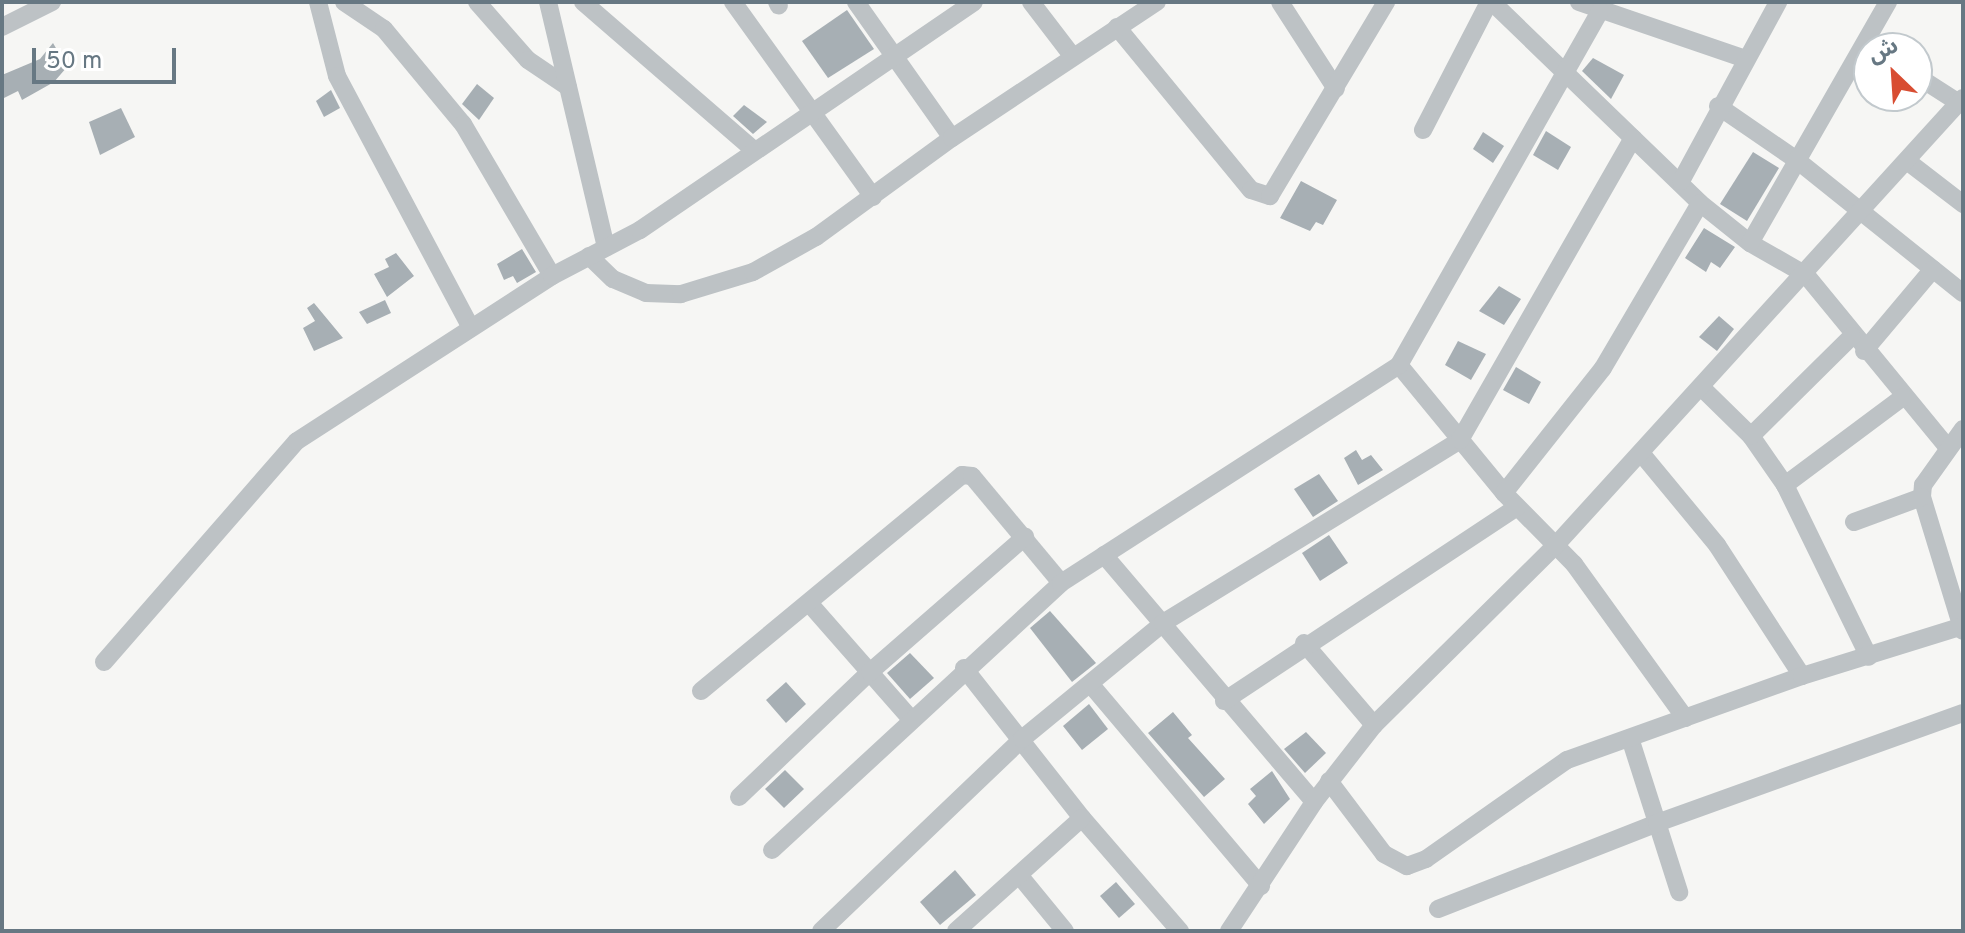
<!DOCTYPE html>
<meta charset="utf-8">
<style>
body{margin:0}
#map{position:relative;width:1965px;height:933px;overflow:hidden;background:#f6f6f4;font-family:Overpass,"Noto Sans Arabic",sans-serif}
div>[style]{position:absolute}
.building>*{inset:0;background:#a7afb4}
.minor>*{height:18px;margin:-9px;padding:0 9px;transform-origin:9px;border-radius:9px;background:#bdc2c5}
span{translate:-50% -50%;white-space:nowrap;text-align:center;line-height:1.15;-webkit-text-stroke:8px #fff;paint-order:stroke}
.frame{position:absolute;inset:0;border:4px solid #677883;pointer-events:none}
.north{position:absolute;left:1853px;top:32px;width:80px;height:80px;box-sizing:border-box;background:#fff;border:2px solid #c2c9cd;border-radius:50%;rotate:335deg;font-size:22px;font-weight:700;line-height:32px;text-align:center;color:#677883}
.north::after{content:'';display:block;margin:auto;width:28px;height:36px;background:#d84d32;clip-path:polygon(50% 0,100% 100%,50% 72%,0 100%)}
.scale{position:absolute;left:32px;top:48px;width:144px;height:36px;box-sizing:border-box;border:4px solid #677883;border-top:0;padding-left:10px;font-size:24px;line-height:28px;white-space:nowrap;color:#677883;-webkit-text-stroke:6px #fff;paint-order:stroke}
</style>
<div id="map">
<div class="building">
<div style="clip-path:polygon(847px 10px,874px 49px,828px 78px,802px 41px)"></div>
<div style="clip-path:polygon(53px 43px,67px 67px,54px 82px,22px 100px,18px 91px,2px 99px,2px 75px,40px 59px)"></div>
<div style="clip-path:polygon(1593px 58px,1624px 75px,1611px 99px,1582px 71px)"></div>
<div style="clip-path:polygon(477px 84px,494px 98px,479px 120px,462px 104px)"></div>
<div style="clip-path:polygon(331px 90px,340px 108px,324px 117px,316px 101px)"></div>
<div style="clip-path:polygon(744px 105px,767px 122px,753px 134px,733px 116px)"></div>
<div style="clip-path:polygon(121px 108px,135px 137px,100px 155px,89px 122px)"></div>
<div style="clip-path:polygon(1546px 131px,1571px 147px,1558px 170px,1533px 155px)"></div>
<div style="clip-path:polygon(1483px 132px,1504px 146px,1493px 163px,1473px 149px)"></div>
<div style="clip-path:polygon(1753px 152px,1779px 168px,1747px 221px,1720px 204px)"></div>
<div style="clip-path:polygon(1301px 181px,1337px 200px,1323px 225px,1316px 222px,1310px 231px,1280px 218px)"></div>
<div style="clip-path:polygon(1704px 228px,1735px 247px,1720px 268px,1711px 262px,1706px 272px,1685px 258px)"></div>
<div style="clip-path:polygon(522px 249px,536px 272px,517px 283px,513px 276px,504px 280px,497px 264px)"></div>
<div style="clip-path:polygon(396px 253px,414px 276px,387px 297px,374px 274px,389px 267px,385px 259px)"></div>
<div style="clip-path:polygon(1499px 286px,1521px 299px,1504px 325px,1479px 311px)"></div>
<div style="clip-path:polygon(385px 300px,391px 313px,367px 324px,359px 312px)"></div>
<div style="clip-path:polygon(314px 303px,343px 338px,314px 351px,303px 328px,315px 321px,307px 308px)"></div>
<div style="clip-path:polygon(1719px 316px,1734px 329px,1717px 351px,1699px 337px)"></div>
<div style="clip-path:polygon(1458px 341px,1486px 354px,1471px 380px,1445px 365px)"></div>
<div style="clip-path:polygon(1516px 367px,1541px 382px,1529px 404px,1503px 390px)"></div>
<div style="clip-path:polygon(1356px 450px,1362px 460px,1371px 455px,1383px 470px,1358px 485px,1344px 458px)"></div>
<div style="clip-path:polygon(1319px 474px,1338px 501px,1313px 517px,1294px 489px)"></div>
<div style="clip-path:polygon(1329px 535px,1348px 563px,1320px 581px,1302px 553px)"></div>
<div style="clip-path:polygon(1050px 611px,1096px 663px,1072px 682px,1030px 628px)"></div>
<div style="clip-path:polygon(910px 653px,934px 678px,910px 699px,887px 673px)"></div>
<div style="clip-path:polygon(786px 682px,806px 704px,786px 723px,766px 700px)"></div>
<div style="clip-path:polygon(1089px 704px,1108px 729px,1082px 750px,1063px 726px)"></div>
<div style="clip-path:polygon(1173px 712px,1192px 735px,1188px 738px,1225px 779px,1204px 797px,1148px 733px)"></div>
<div style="clip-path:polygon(1306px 732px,1326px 753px,1305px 773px,1284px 749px)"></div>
<div style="clip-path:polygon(785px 770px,804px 789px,784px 808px,765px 789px)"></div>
<div style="clip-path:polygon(1272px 771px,1290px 799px,1264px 824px,1248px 804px,1256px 796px,1250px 789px)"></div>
<div style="clip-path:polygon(955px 870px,976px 895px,940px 925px,920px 902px)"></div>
<div style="clip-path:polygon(1116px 882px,1135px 904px,1119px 918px,1100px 896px)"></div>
</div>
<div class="minor">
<div style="left:318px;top:2px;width:76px;rotate:75.6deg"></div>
<div style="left:337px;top:76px;width:285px;rotate:62deg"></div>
<div style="left:344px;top:2px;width:48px;rotate:34deg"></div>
<div style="left:384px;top:29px;width:124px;rotate:50.3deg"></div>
<div style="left:463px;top:124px;width:176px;rotate:59.6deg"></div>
<div style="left:477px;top:2px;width:77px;rotate:48.7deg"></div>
<div style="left:528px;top:60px;width:48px;rotate:34deg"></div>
<div style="left:548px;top:2px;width:252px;rotate:76.7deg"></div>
<div style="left:583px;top:2px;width:226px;rotate:40.9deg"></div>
<div style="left:733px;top:2px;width:240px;rotate:54.3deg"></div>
<div style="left:777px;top:2px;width:4px;rotate:63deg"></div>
<div style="left:856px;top:2px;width:166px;rotate:54.8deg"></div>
<div style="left:1031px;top:2px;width:69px;rotate:52.6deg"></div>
<div style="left:1280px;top:2px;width:103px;rotate:57.2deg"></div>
<div style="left:1492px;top:2px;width:289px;rotate:44deg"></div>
<div style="left:1700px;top:203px;width:64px;rotate:38.7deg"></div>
<div style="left:1750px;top:243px;width:64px;rotate:29.7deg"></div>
<div style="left:1806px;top:275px;width:224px;rotate:50.6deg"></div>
<div style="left:1579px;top:2px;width:173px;rotate:18.9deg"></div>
<div style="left:2px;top:27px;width:56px;rotate:-26.6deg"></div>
<div style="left:1117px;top:27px;width:211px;rotate:50.6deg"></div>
<div style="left:1251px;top:190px;width:20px;rotate:18deg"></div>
<div style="left:1270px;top:196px;width:226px;rotate:-59.1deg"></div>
<div style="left:1917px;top:76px;width:50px;rotate:32.7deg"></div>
<div style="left:1718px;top:106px;width:97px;rotate:34.5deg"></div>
<div style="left:1798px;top:161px;width:211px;rotate:38.7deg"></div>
<div style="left:1423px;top:130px;width:144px;rotate:-62.7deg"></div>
<div style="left:1907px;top:161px;width:71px;rotate:37.5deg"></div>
<div style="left:1681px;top:181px;width:204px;rotate:-61.5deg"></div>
<div style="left:1750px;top:243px;width:278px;rotate:-60.2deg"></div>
<div style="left:589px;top:256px;width:33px;rotate:44deg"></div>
<div style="left:613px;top:279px;width:36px;rotate:23deg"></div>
<div style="left:646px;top:293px;width:35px;rotate:2deg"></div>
<div style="left:681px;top:294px;width:75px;rotate:-17deg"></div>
<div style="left:753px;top:272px;width:72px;rotate:-29.1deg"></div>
<div style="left:816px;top:237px;width:168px;rotate:-36.1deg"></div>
<div style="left:952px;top:138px;width:246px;rotate:-33.6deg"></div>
<div style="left:1864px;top:351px;width:107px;rotate:-49.9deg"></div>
<div style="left:1399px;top:365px;width:166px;rotate:50.6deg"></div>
<div style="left:1504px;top:493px;width:100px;rotate:45.4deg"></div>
<div style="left:1574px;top:564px;width:190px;rotate:54.2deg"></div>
<div style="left:1702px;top:388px;width:69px;rotate:44.4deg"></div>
<div style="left:1751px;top:436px;width:60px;rotate:55.2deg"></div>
<div style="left:1785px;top:485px;width:191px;rotate:64deg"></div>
<div style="left:1963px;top:429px;width:69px;rotate:125.5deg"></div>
<div style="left:1923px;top:485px;width:12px;rotate:95deg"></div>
<div style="left:1922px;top:497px;width:140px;rotate:73deg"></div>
<div style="left:1751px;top:436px;width:142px;rotate:-44.7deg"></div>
<div style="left:1641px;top:453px;width:119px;rotate:50.4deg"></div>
<div style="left:1717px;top:545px;width:156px;rotate:57deg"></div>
<div style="left:1785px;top:485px;width:147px;rotate:-36.7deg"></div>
<div style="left:1504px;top:493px;width:159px;rotate:-51.6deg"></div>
<div style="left:1603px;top:368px;width:191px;rotate:-59.5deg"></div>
<div style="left:1854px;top:522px;width:72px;rotate:-20.2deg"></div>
<div style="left:1104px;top:555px;width:324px;rotate:49.6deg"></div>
<div style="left:809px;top:603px;width:154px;rotate:48.7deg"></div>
<div style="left:1304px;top:643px;width:108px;rotate:49.5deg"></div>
<div style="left:104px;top:662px;width:293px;rotate:-48.9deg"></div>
<div style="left:297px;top:441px;width:304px;rotate:-32.9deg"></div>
<div style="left:552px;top:276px;width:99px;rotate:-27.6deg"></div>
<div style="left:640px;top:230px;width:404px;rotate:-34.3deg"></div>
<div style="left:964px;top:668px;width:191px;rotate:51.8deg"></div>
<div style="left:1082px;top:818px;width:150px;rotate:49.1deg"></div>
<div style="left:1092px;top:686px;width:262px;rotate:49.8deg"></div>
<div style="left:701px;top:691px;width:339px;rotate:-39.6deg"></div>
<div style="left:962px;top:475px;width:10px;rotate:6deg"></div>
<div style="left:972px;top:476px;width:139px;rotate:50.2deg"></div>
<div style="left:1224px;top:701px;width:351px;rotate:-33.5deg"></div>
<div style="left:1630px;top:738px;width:162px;rotate:72.3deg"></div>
<div style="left:1329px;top:781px;width:91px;rotate:53deg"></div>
<div style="left:1384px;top:854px;width:26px;rotate:28deg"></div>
<div style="left:1407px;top:866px;width:20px;rotate:-20deg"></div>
<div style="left:1426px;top:859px;width:172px;rotate:-35.1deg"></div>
<div style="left:1567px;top:760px;width:250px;rotate:-19.7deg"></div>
<div style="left:1802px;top:676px;width:169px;rotate:-17.3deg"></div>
<div style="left:739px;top:797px;width:181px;rotate:-43.7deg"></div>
<div style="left:870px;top:672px;width:206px;rotate:-41.1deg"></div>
<div style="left:772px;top:850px;width:393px;rotate:-42.7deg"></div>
<div style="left:1061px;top:583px;width:402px;rotate:-32.8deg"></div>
<div style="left:1399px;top:365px;width:407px;rotate:-60.4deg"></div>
<div style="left:1019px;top:875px;width:72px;rotate:50.6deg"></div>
<div style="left:1438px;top:909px;width:235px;rotate:-21.4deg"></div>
<div style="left:1657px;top:823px;width:325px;rotate:-19.8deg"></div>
<div style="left:821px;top:931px;width:278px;rotate:-43.7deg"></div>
<div style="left:1022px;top:739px;width:183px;rotate:-39.4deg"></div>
<div style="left:1163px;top:623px;width:349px;rotate:-31.6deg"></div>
<div style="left:1460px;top:440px;width:348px;rotate:-60.2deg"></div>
<div style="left:956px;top:931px;width:169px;rotate:-41.9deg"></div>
<div style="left:1229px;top:931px;width:154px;rotate:-56.6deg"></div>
<div style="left:1314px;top:802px;width:98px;rotate:-52.1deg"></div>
<div style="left:1374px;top:725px;width:255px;rotate:-44.7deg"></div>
<div style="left:1555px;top:546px;width:606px;rotate:-47.68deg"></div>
</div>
<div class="frame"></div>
<div class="north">ش</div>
<div class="scale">50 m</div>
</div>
